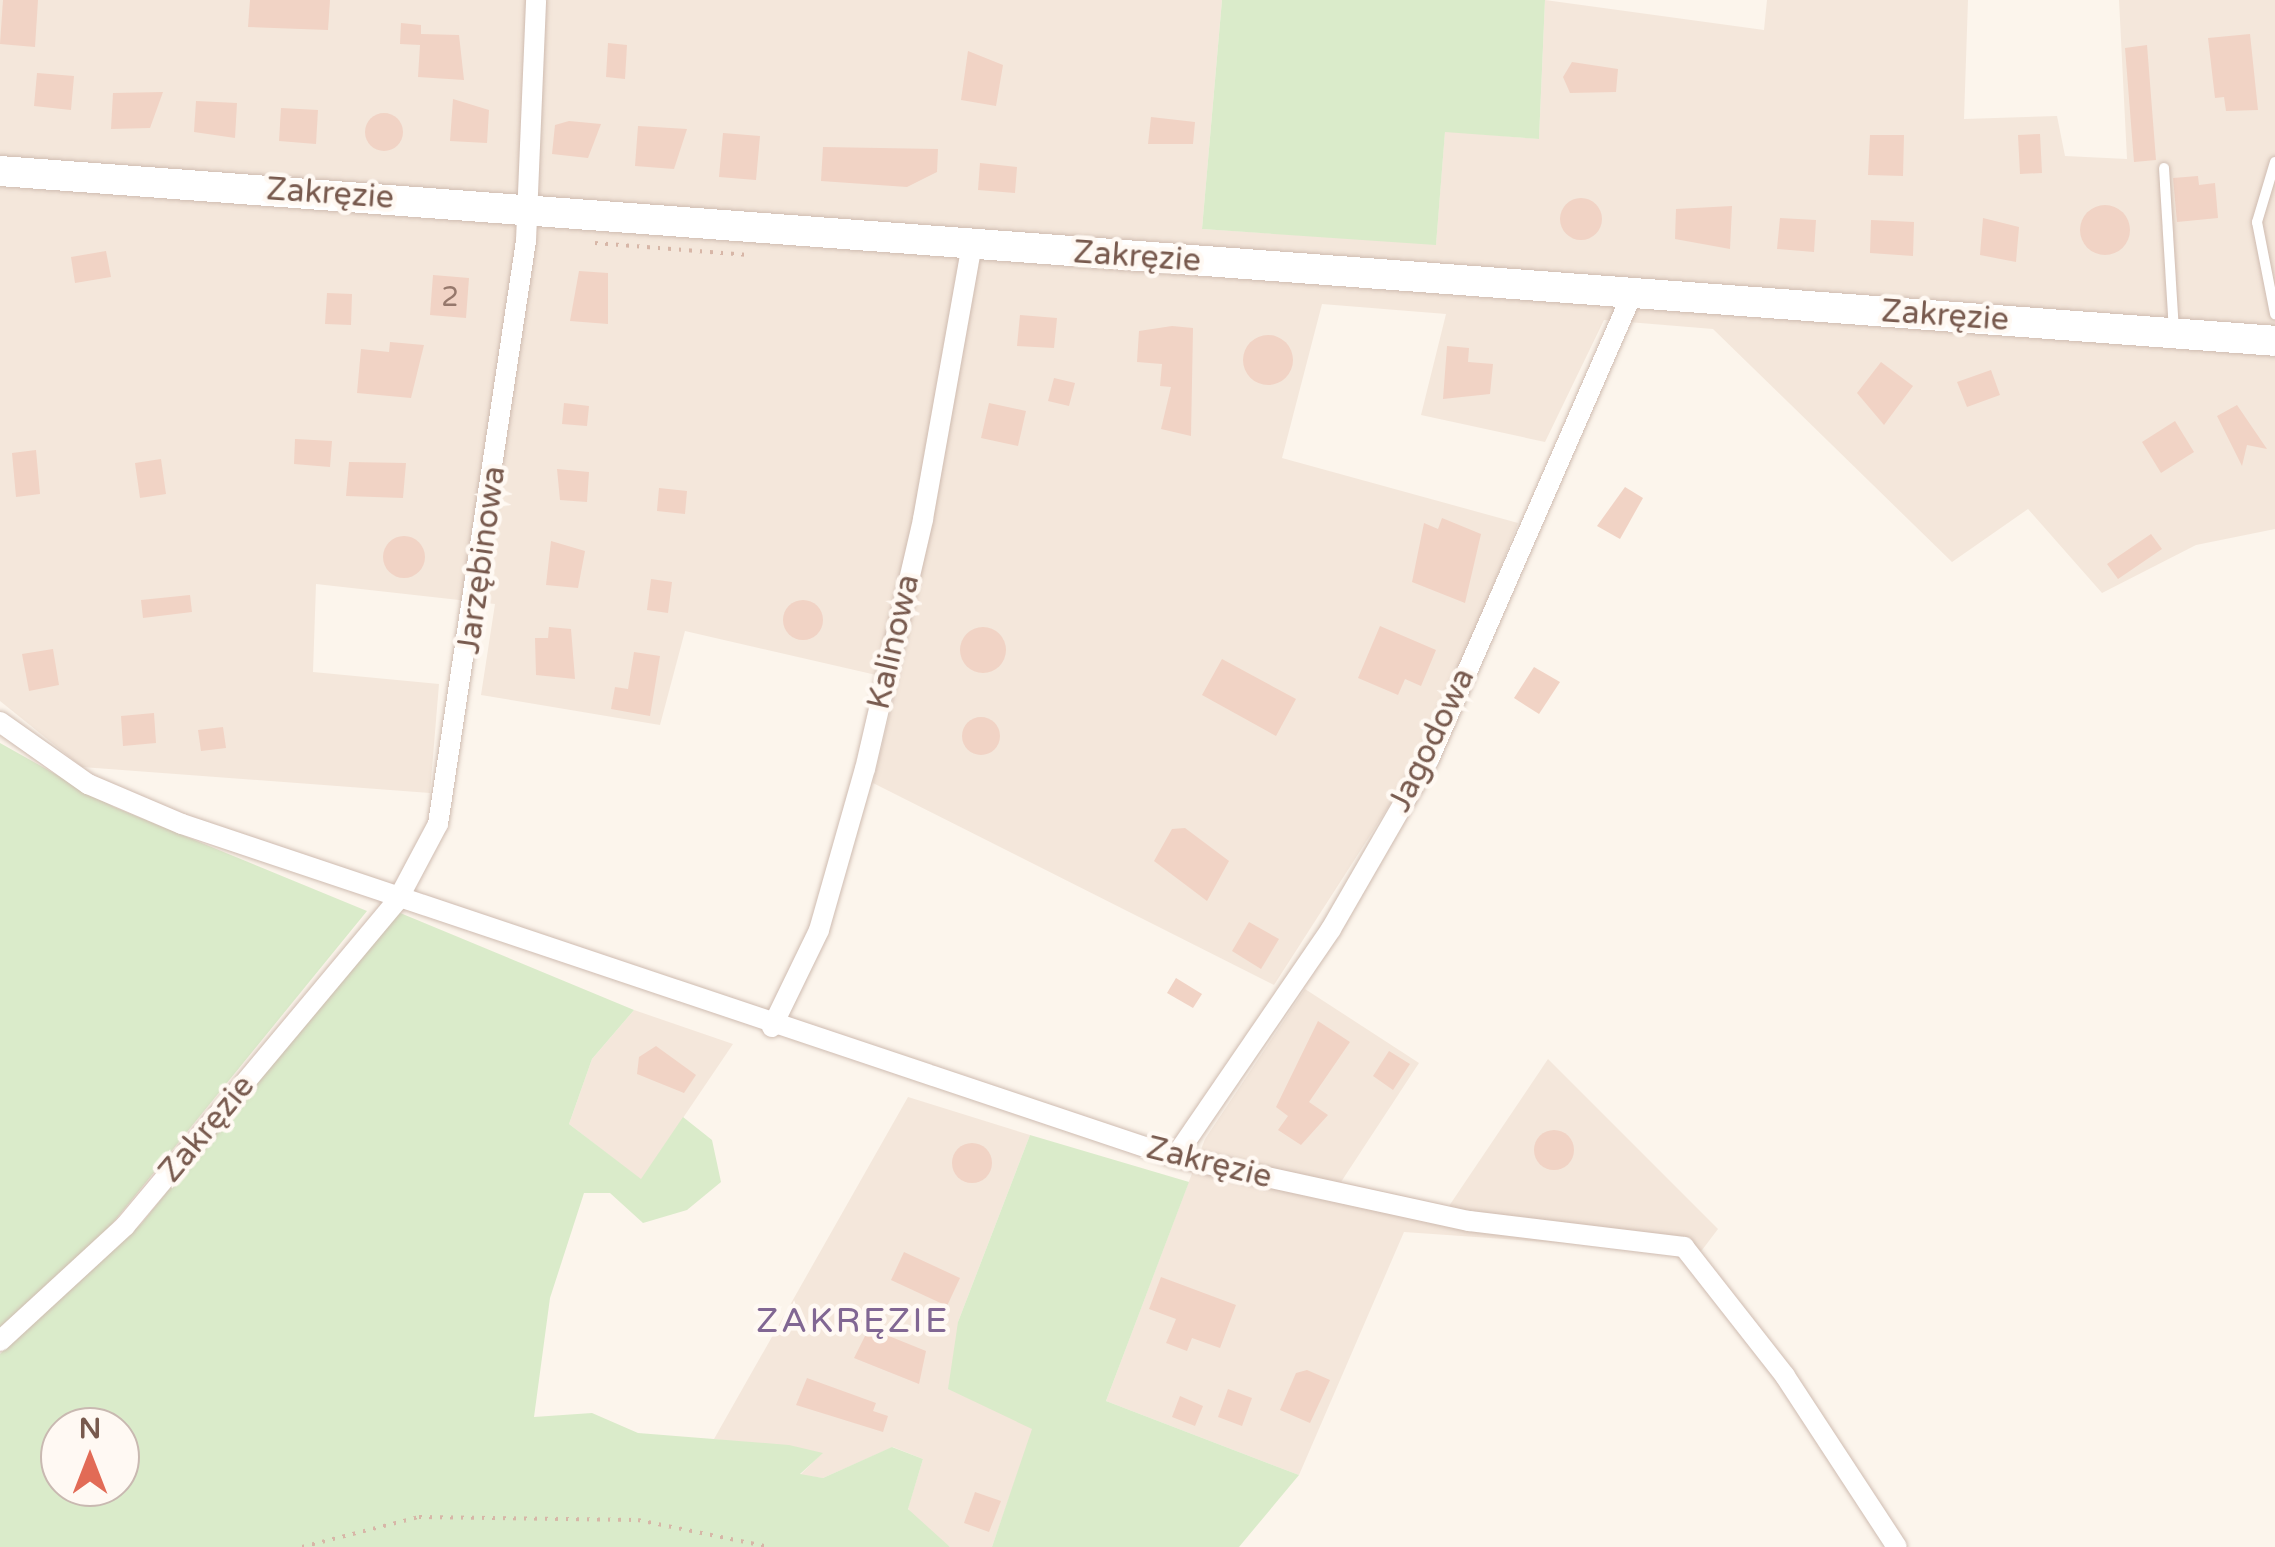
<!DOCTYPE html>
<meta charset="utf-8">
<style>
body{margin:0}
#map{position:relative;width:2275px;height:1547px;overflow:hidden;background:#fcf5ec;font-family:"Varela Round",sans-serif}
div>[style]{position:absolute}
.residential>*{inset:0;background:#f4e7db}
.green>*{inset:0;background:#daebca}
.building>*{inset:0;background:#f1d3c5}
.round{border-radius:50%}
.path>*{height:4px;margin-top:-2px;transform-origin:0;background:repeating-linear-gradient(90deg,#d7b6a7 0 2.5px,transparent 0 10.5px)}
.roads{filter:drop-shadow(0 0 2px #cfbcb1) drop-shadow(0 0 2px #cfbcb1)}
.lane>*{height:10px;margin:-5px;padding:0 5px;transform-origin:5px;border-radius:5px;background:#fff}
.street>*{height:20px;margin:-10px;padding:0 10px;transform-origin:10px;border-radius:10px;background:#fff}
.secondary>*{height:30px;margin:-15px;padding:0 15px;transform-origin:15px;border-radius:15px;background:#fff}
span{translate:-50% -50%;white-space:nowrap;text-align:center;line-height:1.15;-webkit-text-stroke:9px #fff9f3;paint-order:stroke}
.number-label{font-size:28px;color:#96786c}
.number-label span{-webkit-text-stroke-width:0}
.street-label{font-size:32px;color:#785a4e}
.neighbourhood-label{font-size:35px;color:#816793;letter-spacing:2.5px}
.north{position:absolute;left:40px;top:1407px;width:100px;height:100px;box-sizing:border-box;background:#fff9f3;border:2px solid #c9b9b1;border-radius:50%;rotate:0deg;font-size:28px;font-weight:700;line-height:40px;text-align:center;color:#785a4e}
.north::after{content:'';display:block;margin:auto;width:35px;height:45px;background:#e26b56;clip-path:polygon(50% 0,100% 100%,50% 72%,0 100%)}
</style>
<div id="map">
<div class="residential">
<div style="clip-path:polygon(0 0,1222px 0,1202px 229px,1436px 244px,1445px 131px,1539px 139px,1545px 0,1764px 30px,1767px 0,1968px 0,1964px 119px,2057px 116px,2065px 156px,2127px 159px,2119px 0,2275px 0,2275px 529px,2196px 545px,2102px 593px,2028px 509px,1952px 562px,1713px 329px,1604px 320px,1545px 442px,1421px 415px,1446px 314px,1322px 304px,1282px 458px,1518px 523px,1434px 736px,1274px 985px,873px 783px,898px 680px,685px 631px,660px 725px,481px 695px,495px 604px,316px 584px,313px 672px,439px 684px,430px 793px,82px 767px,0 701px)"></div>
<div style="clip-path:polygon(1305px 989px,1419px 1063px,1341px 1182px,1449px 1206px,1548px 1059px,1718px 1229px,1693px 1262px,1647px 1249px,1404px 1232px,1299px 1475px,1106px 1401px,1205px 1139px)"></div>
<div style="clip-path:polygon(634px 1010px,733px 1044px,641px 1180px,569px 1124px,592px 1059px)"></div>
<div style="clip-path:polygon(908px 1097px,1030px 1135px,958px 1322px,1033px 1429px,992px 1547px,950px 1547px,916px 1522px,908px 1508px,923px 1459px,893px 1447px,823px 1478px,800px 1475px,821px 1454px,714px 1439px)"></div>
</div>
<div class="green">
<div style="clip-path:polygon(1222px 0,1545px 0,1539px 139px,1445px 132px,1436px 245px,1202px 229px)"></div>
<div style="clip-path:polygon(0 743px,114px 807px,367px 911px,99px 1240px,0 1330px)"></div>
<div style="clip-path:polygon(evenodd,393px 910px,634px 1010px,592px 1059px,569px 1124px,641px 1179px,683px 1117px,712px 1140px,721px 1182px,687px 1210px,643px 1223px,610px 1193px,584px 1193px,550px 1298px,534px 1417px,592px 1413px,638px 1433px,789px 1445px,823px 1453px,800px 1474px,823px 1478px,892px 1447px,923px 1459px,908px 1509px,950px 1547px,0 1547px,0 1354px,142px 1223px,393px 910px,60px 1427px,120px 1427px,120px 1487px,60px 1487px,60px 1427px)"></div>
<div style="clip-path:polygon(1030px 1135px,1189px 1182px,1106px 1401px,1299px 1475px,1239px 1547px,992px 1547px,1032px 1429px,948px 1389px,958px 1322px)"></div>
</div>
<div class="building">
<div style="clip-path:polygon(3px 0,38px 0,35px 47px,0 44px)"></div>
<div style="clip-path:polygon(250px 0,330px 0,328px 30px,248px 27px)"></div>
<div style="clip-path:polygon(401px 23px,421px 25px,421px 34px,459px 35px,464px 80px,418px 77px,420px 45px,400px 44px)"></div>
<div style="clip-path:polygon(2250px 34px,2258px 110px,2226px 111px,2224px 97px,2215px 98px,2208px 38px)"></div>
<div style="clip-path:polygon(608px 43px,627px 45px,625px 79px,606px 77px)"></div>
<div style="clip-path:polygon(2147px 45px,2156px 160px,2134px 162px,2125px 48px)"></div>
<div style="clip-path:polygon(968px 51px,1003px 65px,996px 106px,961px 100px)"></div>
<div style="clip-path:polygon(1572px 62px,1618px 69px,1616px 92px,1570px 93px,1563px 77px)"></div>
<div style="clip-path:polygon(37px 73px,74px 76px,71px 110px,34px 106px)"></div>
<div style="clip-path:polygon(163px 92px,150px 128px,111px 129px,113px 93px)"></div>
<div style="clip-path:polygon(453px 99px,489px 110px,487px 143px,450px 141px)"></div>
<div style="clip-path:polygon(196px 101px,237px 103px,235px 138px,194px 132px)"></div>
<div style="clip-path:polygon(281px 108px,318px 110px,316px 144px,279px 141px)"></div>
<div class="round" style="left:365px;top:113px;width:38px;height:38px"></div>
<div style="clip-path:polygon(1151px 117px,1195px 122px,1193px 144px,1148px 144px)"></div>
<div style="clip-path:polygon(569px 121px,601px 124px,588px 158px,552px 154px,555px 125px)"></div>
<div style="clip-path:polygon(638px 126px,687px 129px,674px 169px,635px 166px)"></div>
<div style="clip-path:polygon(723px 133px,760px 136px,756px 180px,719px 177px)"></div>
<div style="clip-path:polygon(2040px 134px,2042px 173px,2020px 174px,2018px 135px)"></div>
<div style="clip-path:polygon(1870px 135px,1904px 135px,1903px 176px,1868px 175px)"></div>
<div style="clip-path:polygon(823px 147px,938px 149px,937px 172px,907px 187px,821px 181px)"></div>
<div style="clip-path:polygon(980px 163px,1017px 167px,1015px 193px,978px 190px)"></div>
<div style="clip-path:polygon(2198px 176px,2199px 185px,2215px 183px,2218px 218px,2177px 222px,2173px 178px)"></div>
<div class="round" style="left:1560px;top:198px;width:42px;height:42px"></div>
<div class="round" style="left:2080px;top:205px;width:50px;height:50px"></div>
<div style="clip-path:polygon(1732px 206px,1730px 249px,1675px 239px,1676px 209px)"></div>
<div style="clip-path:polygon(1780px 218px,1816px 220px,1814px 252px,1777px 249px)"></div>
<div style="clip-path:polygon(1983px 218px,2019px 227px,2016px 262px,1980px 255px)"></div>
<div style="clip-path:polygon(1871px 220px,1914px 222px,1913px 256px,1870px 253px)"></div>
<div style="clip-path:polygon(106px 251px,111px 277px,75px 283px,71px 257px)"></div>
<div style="clip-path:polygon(579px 271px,608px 273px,608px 324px,570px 321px)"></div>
<div style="clip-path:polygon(433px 275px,469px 278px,466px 318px,430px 315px)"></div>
<div style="clip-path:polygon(327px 293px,352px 294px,351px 325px,325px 324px)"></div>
<div style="clip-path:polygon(1020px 315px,1057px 318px,1054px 348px,1017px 346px)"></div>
<div style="clip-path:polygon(1172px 326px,1193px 328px,1191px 436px,1161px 429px,1171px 387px,1160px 386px,1162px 364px,1137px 362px,1139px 331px)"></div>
<div class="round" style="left:1243px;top:335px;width:50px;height:50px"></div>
<div style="clip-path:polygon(390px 342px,424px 345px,411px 398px,357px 393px,361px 349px,389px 352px)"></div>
<div style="clip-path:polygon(1447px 346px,1469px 348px,1468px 362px,1493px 364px,1490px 394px,1443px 399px)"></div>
<div style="clip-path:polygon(1881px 362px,1913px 386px,1884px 425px,1857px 393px)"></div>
<div style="clip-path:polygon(1991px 370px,2000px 395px,1967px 407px,1957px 382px)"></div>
<div style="clip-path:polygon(1054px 378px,1075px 383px,1069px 406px,1048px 401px)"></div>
<div style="clip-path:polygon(564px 403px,589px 406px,587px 426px,562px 424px)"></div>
<div style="clip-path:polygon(989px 403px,1026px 411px,1018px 446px,981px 438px)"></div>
<div style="clip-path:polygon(2237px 405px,2267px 449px,2247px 445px,2242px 466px,2217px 416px)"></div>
<div style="clip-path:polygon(2175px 421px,2194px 452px,2161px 473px,2142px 442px)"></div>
<div style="clip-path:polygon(295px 439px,332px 441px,330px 467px,294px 464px)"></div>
<div style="clip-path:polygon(36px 450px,40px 494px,16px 497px,12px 453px)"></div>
<div style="clip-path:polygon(161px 459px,166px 494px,140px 498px,135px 463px)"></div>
<div style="clip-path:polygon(349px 462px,406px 463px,403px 498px,346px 496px)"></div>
<div style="clip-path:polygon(557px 469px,589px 472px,587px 502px,560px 500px)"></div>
<div style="clip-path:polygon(1625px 487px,1643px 498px,1620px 539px,1597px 526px)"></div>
<div style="clip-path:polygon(659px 488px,687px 491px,685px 514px,657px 511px)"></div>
<div style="clip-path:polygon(1442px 518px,1481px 534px,1465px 603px,1412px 582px,1424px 523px,1438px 529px)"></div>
<div style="clip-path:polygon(2151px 534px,2162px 549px,2118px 579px,2107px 564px)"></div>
<div class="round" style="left:383px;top:536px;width:42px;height:42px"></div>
<div style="clip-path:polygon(551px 541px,585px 551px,578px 588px,546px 585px)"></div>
<div style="clip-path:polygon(651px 579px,672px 582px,668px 613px,647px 610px)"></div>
<div style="clip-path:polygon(190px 595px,192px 612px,143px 618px,141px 600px)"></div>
<div class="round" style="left:783px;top:600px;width:40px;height:40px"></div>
<div style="clip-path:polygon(1380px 626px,1436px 650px,1421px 686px,1405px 679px,1398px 695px,1358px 678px)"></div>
<div style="clip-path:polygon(549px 627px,571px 629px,575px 679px,536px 675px,535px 638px,548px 638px)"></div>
<div class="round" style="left:960px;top:627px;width:46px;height:46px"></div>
<div style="clip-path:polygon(53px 649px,59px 685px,29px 691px,22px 654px)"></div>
<div style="clip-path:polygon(634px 652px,660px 656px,650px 716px,611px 709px,615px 687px,628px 689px)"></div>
<div style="clip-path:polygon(1222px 659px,1296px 699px,1276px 736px,1202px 695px)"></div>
<div style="clip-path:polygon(1534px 667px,1560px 682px,1539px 714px,1514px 698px)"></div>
<div style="clip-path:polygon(154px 713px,156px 743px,123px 746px,121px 716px)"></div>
<div class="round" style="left:962px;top:717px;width:38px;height:38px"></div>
<div style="clip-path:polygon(223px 727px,226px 748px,201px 751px,198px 730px)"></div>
<div style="clip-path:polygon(1185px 828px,1229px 861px,1207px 901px,1154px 861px,1172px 829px)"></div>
<div style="clip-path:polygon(1249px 922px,1279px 939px,1261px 969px,1232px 951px)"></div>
<div style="clip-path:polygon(1176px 978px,1202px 994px,1193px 1008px,1167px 993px)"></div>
<div style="clip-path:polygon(1318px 1021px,1350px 1042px,1309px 1102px,1328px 1115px,1301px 1145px,1278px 1130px,1288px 1116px,1276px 1107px)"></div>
<div style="clip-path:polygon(656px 1046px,696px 1075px,684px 1093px,637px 1074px,639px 1057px)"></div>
<div style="clip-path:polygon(1389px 1051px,1410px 1064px,1393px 1090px,1373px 1076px)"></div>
<div class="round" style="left:1534px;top:1130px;width:40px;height:40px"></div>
<div class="round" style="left:952px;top:1143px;width:40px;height:40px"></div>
<div style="clip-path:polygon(904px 1252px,960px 1278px,947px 1306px,891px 1280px)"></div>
<div style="clip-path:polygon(1161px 1277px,1236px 1305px,1220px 1348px,1192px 1338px,1187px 1351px,1166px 1343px,1176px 1319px,1149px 1309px)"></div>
<div style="clip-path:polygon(869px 1328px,926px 1351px,919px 1384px,854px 1358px)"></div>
<div style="clip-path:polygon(1307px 1370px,1330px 1380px,1310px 1423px,1280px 1410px,1296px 1373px)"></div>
<div style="clip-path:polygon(807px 1378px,876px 1403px,873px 1411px,888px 1416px,883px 1432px,796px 1405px)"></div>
<div style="clip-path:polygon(1228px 1389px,1252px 1398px,1242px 1426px,1218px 1417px)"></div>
<div style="clip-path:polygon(1180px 1396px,1203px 1406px,1195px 1426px,1172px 1417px)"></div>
<div style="clip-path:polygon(975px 1492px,1001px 1501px,989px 1532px,964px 1523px)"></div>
</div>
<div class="path">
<div style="left:595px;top:243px;width:154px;rotate:4.5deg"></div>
<div style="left:302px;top:1547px;width:121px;rotate:-14.4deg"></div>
<div style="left:419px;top:1517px;width:219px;rotate:0.8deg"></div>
<div style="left:638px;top:1520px;width:135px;rotate:11.6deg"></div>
</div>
<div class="roads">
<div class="lane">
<div style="left:2275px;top:162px;width:63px;rotate:106.7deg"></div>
<div style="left:2257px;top:222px;width:94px;rotate:78.9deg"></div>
<div style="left:2164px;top:168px;width:164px;rotate:86.5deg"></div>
</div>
<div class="street">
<div style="left:0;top:722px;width:108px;rotate:35.2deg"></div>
<div style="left:88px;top:784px;width:102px;rotate:23.1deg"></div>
<div style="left:182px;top:824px;width:1047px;rotate:18.54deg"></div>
<div style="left:1175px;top:1157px;width:301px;rotate:12.3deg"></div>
<div style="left:1469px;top:1221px;width:217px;rotate:6.9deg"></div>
<div style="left:1684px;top:1247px;width:164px;rotate:51.9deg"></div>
<div style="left:1785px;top:1376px;width:204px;rotate:56.8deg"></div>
<div style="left:772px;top:1027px;width:108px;rotate:-64.1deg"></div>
<div style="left:819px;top:930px;width:167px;rotate:-74.1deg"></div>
<div style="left:865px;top:769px;width:257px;rotate:-76.9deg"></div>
<div style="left:923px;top:519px;width:278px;rotate:-79.9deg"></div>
<div style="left:1175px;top:1157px;width:276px;rotate:-55.6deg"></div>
<div style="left:1331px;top:929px;width:196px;rotate:-60deg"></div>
<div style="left:1429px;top:759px;width:510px;rotate:-66.4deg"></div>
<div style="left:0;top:1341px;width:170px;rotate:-42.6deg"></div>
<div style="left:125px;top:1226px;width:424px;rotate:-50.1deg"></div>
<div style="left:397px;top:901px;width:87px;rotate:-62deg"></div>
<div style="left:438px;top:824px;width:590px;rotate:-81.42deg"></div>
<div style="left:526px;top:241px;width:241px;rotate:-87.6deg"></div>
</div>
<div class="secondary">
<div style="left:0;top:171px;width:2281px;rotate:4.27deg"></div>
</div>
</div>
<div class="number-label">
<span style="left:450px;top:297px">2</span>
</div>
<div class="street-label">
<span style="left:330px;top:194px;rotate:4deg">Zakręzie</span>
<span style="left:1137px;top:257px;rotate:4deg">Zakręzie</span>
<span style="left:1945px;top:316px;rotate:4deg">Zakręzie</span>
<span style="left:482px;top:560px;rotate:-82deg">Jarzębinowa</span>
<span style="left:894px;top:642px;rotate:-77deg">Kalinowa</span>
<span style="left:1432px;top:740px;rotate:-64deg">Jagodowa</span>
<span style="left:207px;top:1129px;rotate:-50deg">Zakręzie</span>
<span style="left:1209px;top:1163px;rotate:14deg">Zakręzie</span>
</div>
<div class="neighbourhood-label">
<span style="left:853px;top:1321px">ZAKRĘZIE</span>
</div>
<div class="north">N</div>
</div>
